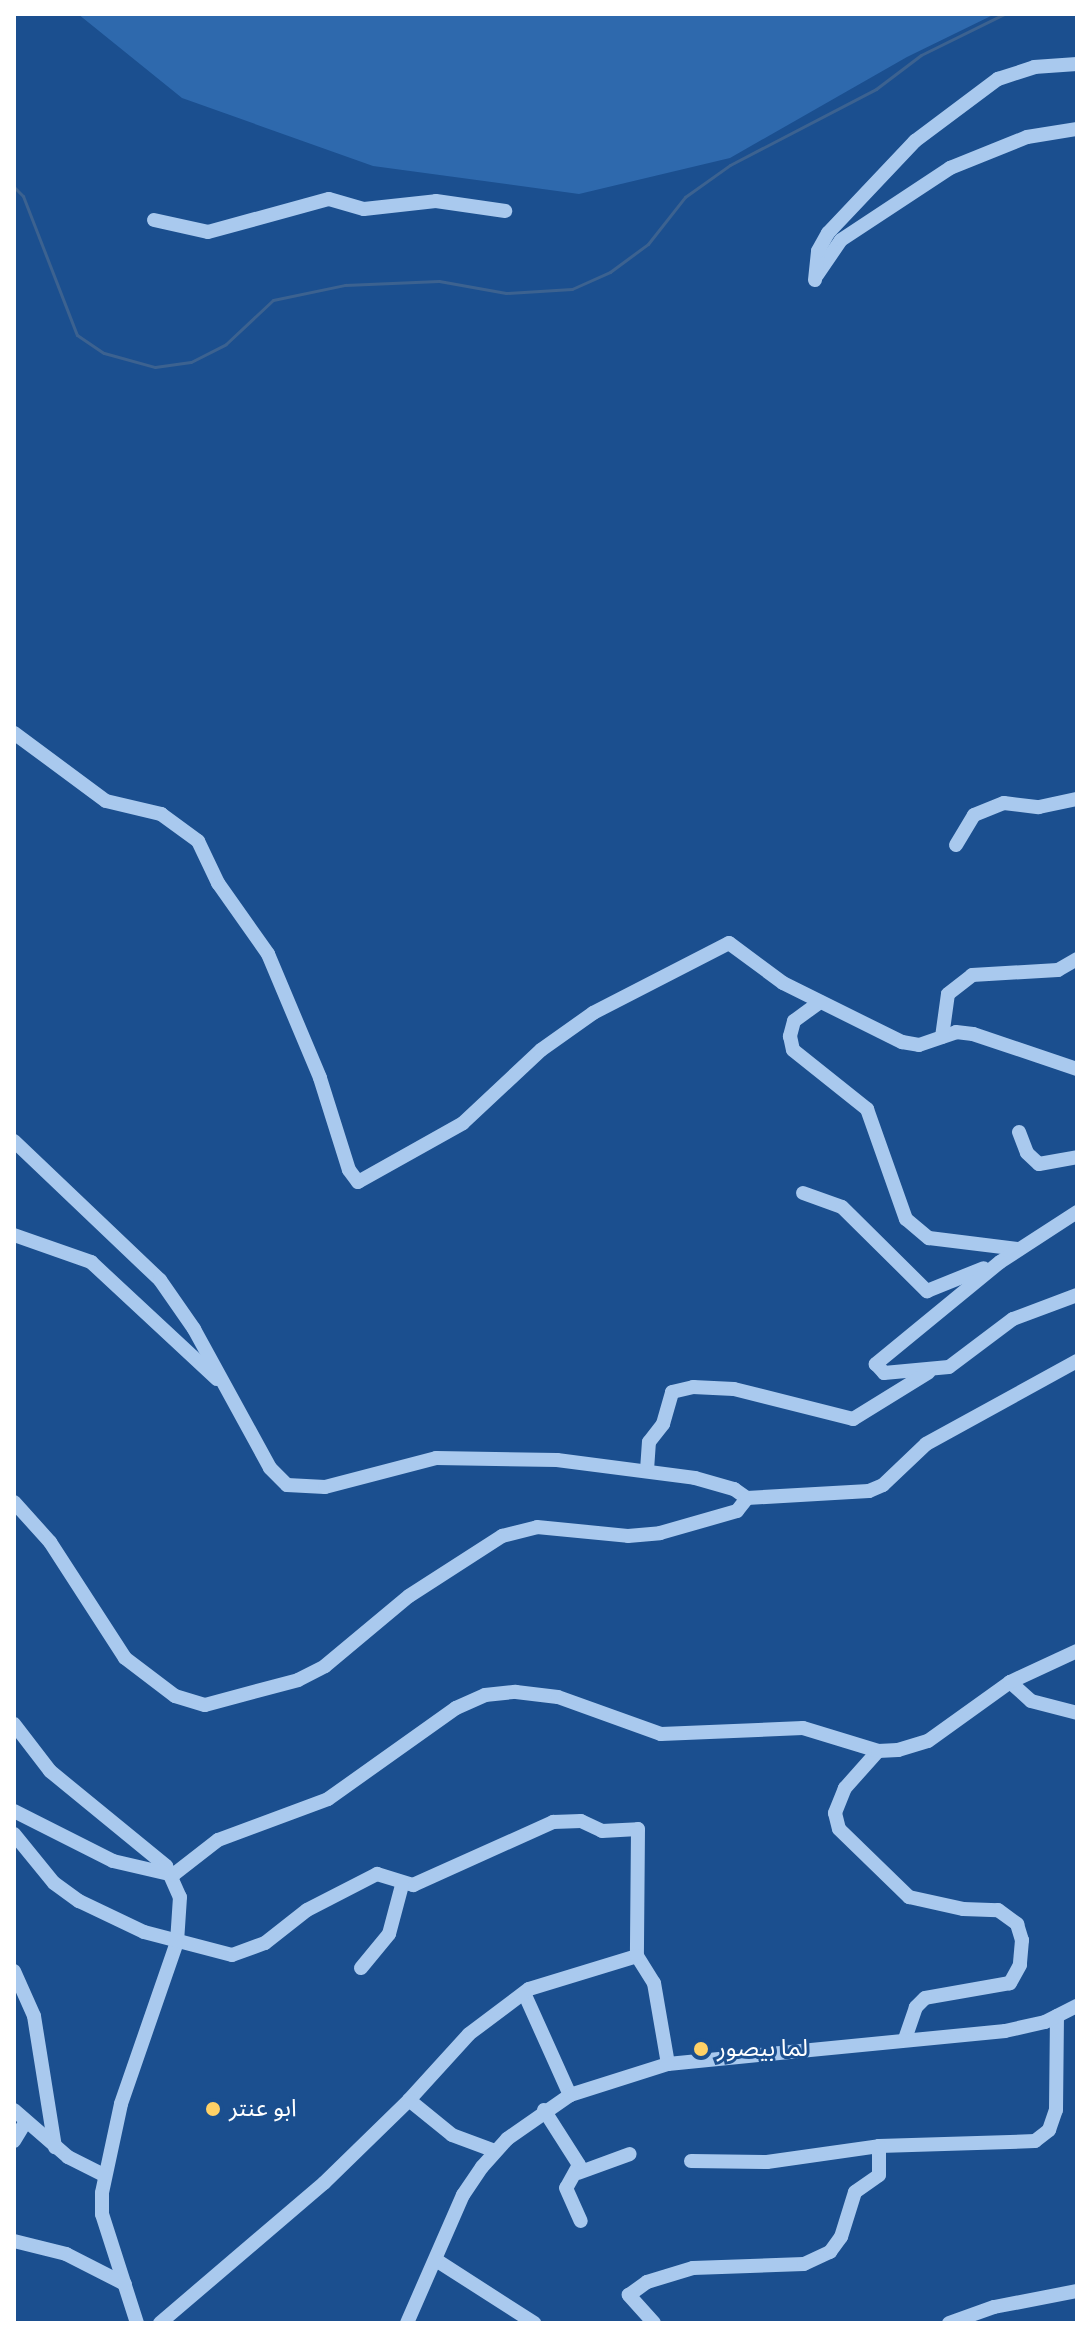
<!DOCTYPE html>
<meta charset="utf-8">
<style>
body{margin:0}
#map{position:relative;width:1091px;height:2337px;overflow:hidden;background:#1b4f8f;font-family:"Roboto Condensed","Noto Sans Arabic",sans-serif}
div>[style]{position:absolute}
.green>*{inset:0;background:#2e69ad}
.stream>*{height:3px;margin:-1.5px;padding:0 1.5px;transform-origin:1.5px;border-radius:1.5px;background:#3c6290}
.minor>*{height:14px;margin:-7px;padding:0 7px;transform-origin:7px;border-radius:7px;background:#a9c9ee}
.dots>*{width:22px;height:22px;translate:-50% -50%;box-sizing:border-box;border:4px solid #1b4f8f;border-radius:50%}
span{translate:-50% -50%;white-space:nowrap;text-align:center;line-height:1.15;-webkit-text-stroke:6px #1b4f8f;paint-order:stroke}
.poi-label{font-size:24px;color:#fff}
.left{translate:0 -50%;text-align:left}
.frame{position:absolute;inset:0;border:16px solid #fff;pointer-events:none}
</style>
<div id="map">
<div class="green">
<div style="clip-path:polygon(78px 14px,995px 14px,907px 57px,730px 158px,579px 194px,373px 166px,182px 98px)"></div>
</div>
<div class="stream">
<div style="left:14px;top:187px;width:13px;rotate:45deg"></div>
<div style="left:23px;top:196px;width:149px;rotate:68.8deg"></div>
<div style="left:77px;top:335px;width:32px;rotate:34deg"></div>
<div style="left:104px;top:353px;width:53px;rotate:15.4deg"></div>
<div style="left:155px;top:367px;width:36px;rotate:-8deg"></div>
<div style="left:191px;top:362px;width:39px;rotate:-27deg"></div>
<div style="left:226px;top:344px;width:64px;rotate:-43.1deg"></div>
<div style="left:273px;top:300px;width:74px;rotate:-11.8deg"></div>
<div style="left:345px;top:285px;width:94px;rotate:-2.4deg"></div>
<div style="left:439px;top:281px;width:68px;rotate:10.2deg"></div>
<div style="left:506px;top:293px;width:66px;rotate:-3.5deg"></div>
<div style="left:572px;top:289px;width:42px;rotate:-24.1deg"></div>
<div style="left:610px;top:272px;width:47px;rotate:-36.4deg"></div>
<div style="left:648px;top:244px;width:60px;rotate:-51.8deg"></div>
<div style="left:685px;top:197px;width:55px;rotate:-35.4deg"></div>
<div style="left:730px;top:165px;width:165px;rotate:-27.5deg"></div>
<div style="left:876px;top:89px;width:56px;rotate:-37.1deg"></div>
<div style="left:921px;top:55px;width:93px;rotate:-26.3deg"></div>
</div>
<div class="minor">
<div style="left:154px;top:220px;width:55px;rotate:12.5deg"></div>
<div style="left:208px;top:232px;width:125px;rotate:-15.3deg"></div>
<div style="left:329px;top:199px;width:36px;rotate:16deg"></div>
<div style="left:364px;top:209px;width:72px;rotate:-6.3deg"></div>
<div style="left:436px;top:201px;width:70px;rotate:8.2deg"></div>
<div style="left:817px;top:275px;width:42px;rotate:-55.6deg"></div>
<div style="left:841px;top:240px;width:131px;rotate:-33.4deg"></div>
<div style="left:950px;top:168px;width:83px;rotate:-21.9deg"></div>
<div style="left:1027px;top:137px;width:51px;rotate:-9.1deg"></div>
<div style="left:815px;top:280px;width:29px;rotate:-84deg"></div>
<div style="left:818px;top:251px;width:21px;rotate:-61deg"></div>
<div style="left:828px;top:233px;width:127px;rotate:-46.6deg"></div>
<div style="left:915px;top:141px;width:104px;rotate:-36.8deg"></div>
<div style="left:998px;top:79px;width:38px;rotate:-18deg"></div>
<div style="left:1034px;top:67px;width:43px;rotate:-4deg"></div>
<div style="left:14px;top:733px;width:114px;rotate:36.5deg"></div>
<div style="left:106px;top:801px;width:57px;rotate:13.3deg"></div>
<div style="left:161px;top:814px;width:46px;rotate:36.1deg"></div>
<div style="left:198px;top:841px;width:47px;rotate:64.5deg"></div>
<div style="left:218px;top:883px;width:87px;rotate:54.8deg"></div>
<div style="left:268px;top:954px;width:134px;rotate:67.2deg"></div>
<div style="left:320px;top:1078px;width:96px;rotate:72.5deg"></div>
<div style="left:349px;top:1170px;width:15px;rotate:53deg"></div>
<div style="left:358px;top:1182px;width:120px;rotate:-29.3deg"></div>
<div style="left:463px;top:1123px;width:107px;rotate:-43.1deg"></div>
<div style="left:541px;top:1050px;width:64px;rotate:-35.4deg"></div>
<div style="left:593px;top:1013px;width:153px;rotate:-27.2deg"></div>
<div style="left:729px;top:943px;width:67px;rotate:36.5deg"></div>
<div style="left:783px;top:983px;width:133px;rotate:26.4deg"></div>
<div style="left:902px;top:1042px;width:17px;rotate:10deg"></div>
<div style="left:919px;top:1045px;width:39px;rotate:-19deg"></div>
<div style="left:956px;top:1032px;width:17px;rotate:7deg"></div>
<div style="left:973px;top:1034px;width:110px;rotate:18.6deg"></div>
<div style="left:956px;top:845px;width:35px;rotate:-59deg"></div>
<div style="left:974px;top:815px;width:32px;rotate:-22deg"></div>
<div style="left:1004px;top:803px;width:35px;rotate:7deg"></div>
<div style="left:1039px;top:807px;width:39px;rotate:-12deg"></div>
<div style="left:820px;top:1002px;width:32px;rotate:144deg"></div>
<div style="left:794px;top:1021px;width:16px;rotate:105deg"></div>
<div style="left:790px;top:1036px;width:14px;rotate:78deg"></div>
<div style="left:793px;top:1050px;width:95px;rotate:38.6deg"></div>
<div style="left:867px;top:1109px;width:117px;rotate:70.5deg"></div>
<div style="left:906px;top:1219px;width:30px;rotate:40deg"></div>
<div style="left:929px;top:1238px;width:91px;rotate:7deg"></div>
<div style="left:942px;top:1037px;width:43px;rotate:-82.1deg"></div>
<div style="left:948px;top:994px;width:31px;rotate:-38deg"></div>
<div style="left:972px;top:975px;width:86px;rotate:-3.3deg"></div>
<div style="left:1058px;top:970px;width:22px;rotate:-30deg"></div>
<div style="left:1019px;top:1132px;width:22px;rotate:69deg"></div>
<div style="left:1027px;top:1153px;width:16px;rotate:43deg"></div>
<div style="left:1039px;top:1164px;width:39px;rotate:-10deg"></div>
<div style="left:14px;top:1141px;width:202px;rotate:43.6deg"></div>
<div style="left:160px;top:1280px;width:60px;rotate:55.2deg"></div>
<div style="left:194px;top:1329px;width:158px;rotate:61.3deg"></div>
<div style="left:270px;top:1468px;width:24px;rotate:45deg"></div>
<div style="left:287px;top:1485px;width:38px;rotate:3deg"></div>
<div style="left:325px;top:1487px;width:115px;rotate:-14.6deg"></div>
<div style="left:436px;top:1458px;width:121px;rotate:0.9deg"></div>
<div style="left:557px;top:1460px;width:139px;rotate:7.4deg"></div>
<div style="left:695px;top:1478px;width:41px;rotate:15.8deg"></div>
<div style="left:734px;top:1489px;width:16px;rotate:35deg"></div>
<div style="left:803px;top:1193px;width:41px;rotate:19.7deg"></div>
<div style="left:842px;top:1207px;width:120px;rotate:44.7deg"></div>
<div style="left:927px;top:1291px;width:61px;rotate:-22deg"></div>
<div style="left:1077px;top:1212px;width:92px;rotate:147deg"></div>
<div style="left:1000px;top:1262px;width:161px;rotate:140.6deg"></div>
<div style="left:876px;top:1364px;width:12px;rotate:48deg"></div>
<div style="left:884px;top:1373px;width:65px;rotate:-5.3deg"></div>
<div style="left:949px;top:1367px;width:80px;rotate:-36.9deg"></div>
<div style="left:1013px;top:1319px;width:68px;rotate:-20.6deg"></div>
<div style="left:14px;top:1235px;width:82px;rotate:19.3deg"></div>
<div style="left:91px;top:1262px;width:172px;rotate:42.9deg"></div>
<div style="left:647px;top:1470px;width:28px;rotate:-86deg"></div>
<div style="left:649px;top:1442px;width:23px;rotate:-52deg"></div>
<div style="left:663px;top:1424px;width:33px;rotate:-74deg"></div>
<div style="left:672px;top:1392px;width:22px;rotate:-13deg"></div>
<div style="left:693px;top:1387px;width:41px;rotate:2.8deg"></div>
<div style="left:734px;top:1389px;width:123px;rotate:14.1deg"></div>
<div style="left:853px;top:1419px;width:89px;rotate:-31.7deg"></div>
<div style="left:14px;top:1502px;width:54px;rotate:48deg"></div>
<div style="left:50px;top:1542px;width:138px;rotate:57.1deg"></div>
<div style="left:125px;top:1658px;width:63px;rotate:37.2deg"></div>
<div style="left:175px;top:1696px;width:31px;rotate:17deg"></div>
<div style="left:205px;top:1705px;width:96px;rotate:-15deg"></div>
<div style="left:298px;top:1680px;width:30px;rotate:-27deg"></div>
<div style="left:325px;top:1666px;width:109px;rotate:-39.8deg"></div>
<div style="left:409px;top:1596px;width:111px;rotate:-32.8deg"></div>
<div style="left:502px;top:1536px;width:36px;rotate:-14deg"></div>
<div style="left:537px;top:1527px;width:91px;rotate:5.6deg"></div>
<div style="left:628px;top:1536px;width:32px;rotate:-5deg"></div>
<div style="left:660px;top:1533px;width:80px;rotate:-15.9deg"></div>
<div style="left:737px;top:1511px;width:16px;rotate:-52deg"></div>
<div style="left:747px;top:1498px;width:122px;rotate:-3.3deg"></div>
<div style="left:869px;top:1491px;width:15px;rotate:-23deg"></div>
<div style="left:883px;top:1485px;width:59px;rotate:-43.6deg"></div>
<div style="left:926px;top:1444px;width:172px;rotate:-28.8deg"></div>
<div style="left:1010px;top:1682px;width:28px;rotate:42deg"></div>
<div style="left:1031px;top:1701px;width:48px;rotate:14.6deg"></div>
<div style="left:14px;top:1724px;width:59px;rotate:52.5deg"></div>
<div style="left:50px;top:1771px;width:150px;rotate:39.3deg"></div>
<div style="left:166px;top:1866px;width:34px;rotate:66deg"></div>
<div style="left:180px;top:1897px;width:45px;rotate:93.8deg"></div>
<div style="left:177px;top:1942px;width:171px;rotate:109.1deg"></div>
<div style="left:121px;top:2104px;width:91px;rotate:102.1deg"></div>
<div style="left:102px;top:2193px;width:21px;rotate:90deg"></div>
<div style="left:102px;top:2214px;width:114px;rotate:72.2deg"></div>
<div style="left:878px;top:1751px;width:50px;rotate:131.7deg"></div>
<div style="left:845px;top:1788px;width:27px;rotate:112deg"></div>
<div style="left:835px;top:1813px;width:16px;rotate:76deg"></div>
<div style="left:839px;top:1829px;width:98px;rotate:44.2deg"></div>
<div style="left:909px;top:1897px;width:55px;rotate:12.5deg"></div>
<div style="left:963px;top:1909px;width:35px;rotate:2deg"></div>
<div style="left:998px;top:1910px;width:24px;rotate:36deg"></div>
<div style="left:1017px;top:1924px;width:17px;rotate:73deg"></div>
<div style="left:1022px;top:1940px;width:25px;rotate:95deg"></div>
<div style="left:1020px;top:1965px;width:21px;rotate:119deg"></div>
<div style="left:1010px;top:1983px;width:86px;rotate:170deg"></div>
<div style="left:925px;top:1998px;width:13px;rotate:135deg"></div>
<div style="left:916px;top:2007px;width:34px;rotate:109deg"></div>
<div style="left:14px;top:1811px;width:111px;rotate:26.8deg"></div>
<div style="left:113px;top:1861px;width:62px;rotate:13.1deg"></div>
<div style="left:173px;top:1875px;width:57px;rotate:-37.9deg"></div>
<div style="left:218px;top:1840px;width:117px;rotate:-20.4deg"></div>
<div style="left:328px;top:1799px;width:157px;rotate:-35.4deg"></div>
<div style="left:456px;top:1708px;width:32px;rotate:-24deg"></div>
<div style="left:485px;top:1695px;width:31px;rotate:-6deg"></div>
<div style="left:516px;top:1692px;width:42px;rotate:6.8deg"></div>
<div style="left:558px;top:1697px;width:109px;rotate:19.8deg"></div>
<div style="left:661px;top:1734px;width:142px;rotate:-2.4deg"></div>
<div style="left:803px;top:1728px;width:78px;rotate:17deg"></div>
<div style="left:878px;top:1751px;width:20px;rotate:-3deg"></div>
<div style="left:898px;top:1750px;width:31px;rotate:-17deg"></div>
<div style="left:928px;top:1741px;width:101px;rotate:-35.7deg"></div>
<div style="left:1010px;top:1682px;width:74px;rotate:-24.8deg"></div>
<div style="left:14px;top:1834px;width:63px;rotate:50.8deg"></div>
<div style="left:54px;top:1883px;width:31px;rotate:36deg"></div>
<div style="left:79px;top:1901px;width:72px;rotate:25.5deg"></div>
<div style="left:144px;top:1932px;width:91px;rotate:14.6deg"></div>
<div style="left:232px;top:1955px;width:35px;rotate:-20deg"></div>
<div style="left:265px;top:1943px;width:53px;rotate:-38.2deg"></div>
<div style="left:307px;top:1910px;width:79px;rotate:-27.2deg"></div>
<div style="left:377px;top:1874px;width:38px;rotate:17deg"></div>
<div style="left:413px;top:1885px;width:154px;rotate:-24.2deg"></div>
<div style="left:553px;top:1822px;width:28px;rotate:-2deg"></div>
<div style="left:581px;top:1821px;width:23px;rotate:25deg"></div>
<div style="left:602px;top:1831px;width:36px;rotate:-3deg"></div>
<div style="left:638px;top:1829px;width:127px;rotate:90.5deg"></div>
<div style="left:361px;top:1968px;width:44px;rotate:-50.5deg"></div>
<div style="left:389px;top:1934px;width:51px;rotate:-75.1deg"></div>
<div style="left:14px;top:1971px;width:49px;rotate:66deg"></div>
<div style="left:34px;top:2016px;width:133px;rotate:80.9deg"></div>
<div style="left:525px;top:1995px;width:110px;rotate:65.8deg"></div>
<div style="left:409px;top:2100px;width:89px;rotate:-47.7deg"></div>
<div style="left:469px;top:2034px;width:75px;rotate:-36.9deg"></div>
<div style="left:529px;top:1989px;width:113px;rotate:-17deg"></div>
<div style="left:637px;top:1956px;width:32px;rotate:58deg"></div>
<div style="left:654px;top:1983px;width:82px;rotate:80.2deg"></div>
<div style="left:14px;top:2110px;width:72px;rotate:41deg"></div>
<div style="left:68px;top:2157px;width:40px;rotate:26.6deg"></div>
<div style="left:544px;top:2110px;width:65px;rotate:57.5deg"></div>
<div style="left:579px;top:2165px;width:26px;rotate:119deg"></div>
<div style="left:566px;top:2188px;width:36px;rotate:66deg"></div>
<div style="left:14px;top:2141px;width:23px;rotate:-59deg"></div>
<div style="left:691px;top:2161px;width:76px;rotate:0.8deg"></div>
<div style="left:767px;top:2162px;width:113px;rotate:-8.1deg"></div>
<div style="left:879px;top:2146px;width:156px;rotate:-1.8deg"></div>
<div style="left:1035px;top:2141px;width:18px;rotate:-38deg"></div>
<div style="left:1049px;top:2130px;width:21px;rotate:-71deg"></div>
<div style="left:1056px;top:2110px;width:94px;rotate:-89.4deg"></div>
<div style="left:578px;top:2173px;width:55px;rotate:-20.1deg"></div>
<div style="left:14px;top:2241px;width:54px;rotate:14deg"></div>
<div style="left:66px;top:2254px;width:66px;rotate:27deg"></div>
<div style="left:436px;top:2260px;width:117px;rotate:32.7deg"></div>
<div style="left:160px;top:2323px;width:216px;rotate:-40.5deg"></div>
<div style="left:324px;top:2183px;width:119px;rotate:-44.3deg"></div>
<div style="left:409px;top:2100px;width:55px;rotate:39.1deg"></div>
<div style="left:452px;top:2135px;width:46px;rotate:20.4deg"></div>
<div style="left:407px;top:2323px;width:140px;rotate:-66.4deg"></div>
<div style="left:463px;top:2195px;width:34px;rotate:-56deg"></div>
<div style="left:482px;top:2167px;width:38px;rotate:-48deg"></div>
<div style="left:507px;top:2139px;width:77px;rotate:-34.9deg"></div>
<div style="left:570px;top:2095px;width:103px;rotate:-17.6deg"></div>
<div style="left:668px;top:2064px;width:339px;rotate:-5.6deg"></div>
<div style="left:1005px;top:2031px;width:41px;rotate:-12.7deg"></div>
<div style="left:1045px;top:2022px;width:36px;rotate:-27deg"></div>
<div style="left:654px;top:2323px;width:38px;rotate:-132deg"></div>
<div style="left:629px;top:2295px;width:22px;rotate:-36deg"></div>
<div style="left:647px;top:2282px;width:48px;rotate:-16.9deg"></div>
<div style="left:693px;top:2268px;width:111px;rotate:-2.1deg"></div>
<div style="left:804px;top:2264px;width:29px;rotate:-25deg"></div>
<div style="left:830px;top:2252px;width:19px;rotate:-54deg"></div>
<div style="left:841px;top:2237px;width:47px;rotate:-72.7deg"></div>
<div style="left:855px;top:2192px;width:29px;rotate:-35deg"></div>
<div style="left:879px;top:2175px;width:29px;rotate:-90deg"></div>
<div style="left:949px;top:2323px;width:48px;rotate:-19.6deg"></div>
<div style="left:994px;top:2307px;width:85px;rotate:-10.9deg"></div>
</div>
<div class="dots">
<div style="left:701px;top:2049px;background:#ffd166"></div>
<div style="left:213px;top:2109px;background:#ffd166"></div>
</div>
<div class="poi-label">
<span class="left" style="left:717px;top:2049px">لما بيصور</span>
<span class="left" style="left:229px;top:2109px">ابو عنتر</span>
</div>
<div class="frame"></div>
</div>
